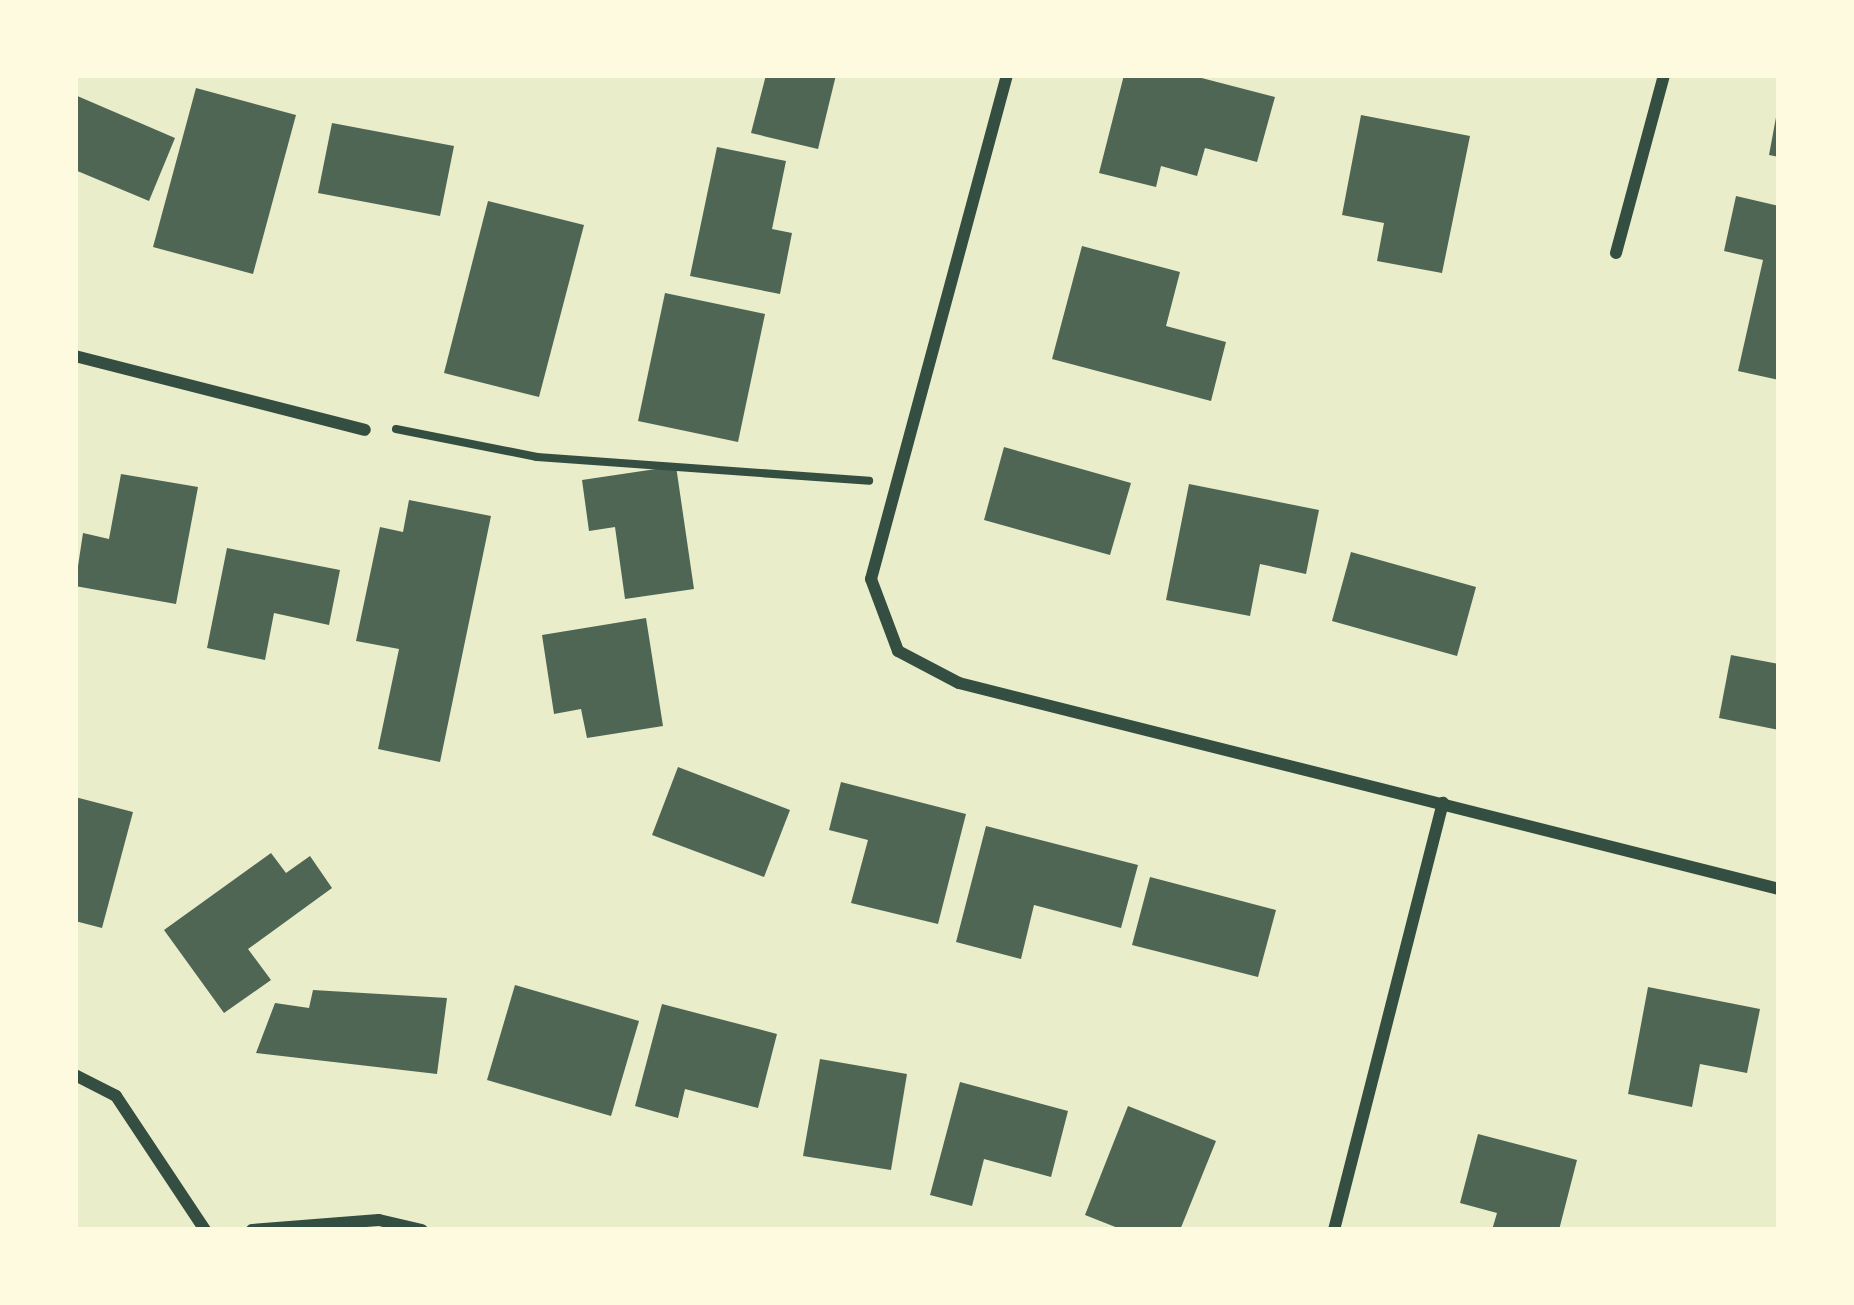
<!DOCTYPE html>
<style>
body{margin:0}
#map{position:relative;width:1854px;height:1305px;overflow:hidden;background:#e9edc9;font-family:Quicksand,sans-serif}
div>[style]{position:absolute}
.building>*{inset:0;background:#4f6655}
.path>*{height:8px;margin:-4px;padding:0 4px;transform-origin:4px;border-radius:4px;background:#344e41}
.minor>*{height:12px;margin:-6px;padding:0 6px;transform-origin:6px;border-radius:6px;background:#344e41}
span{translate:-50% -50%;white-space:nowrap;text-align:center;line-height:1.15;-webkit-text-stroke:9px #fefae0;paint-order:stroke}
.frame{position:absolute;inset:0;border:78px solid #fefae0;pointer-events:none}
</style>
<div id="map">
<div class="building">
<div style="clip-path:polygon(766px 75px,836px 75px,818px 149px,751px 133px)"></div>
<div style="clip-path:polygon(1124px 75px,1190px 75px,1275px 97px,1257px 162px,1205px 148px,1197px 176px,1161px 166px,1156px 187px,1099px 173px)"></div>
<div style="clip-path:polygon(196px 88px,296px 115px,253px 274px,153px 247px)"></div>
<div style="clip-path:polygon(75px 95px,175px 138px,149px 201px,75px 170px)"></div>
<div style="clip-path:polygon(1777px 112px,1779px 112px,1779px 157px,1769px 155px)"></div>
<div style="clip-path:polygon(1361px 115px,1470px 136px,1442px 273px,1377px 261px,1384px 223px,1342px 215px)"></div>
<div style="clip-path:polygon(332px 123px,454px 146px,440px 216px,318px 193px)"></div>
<div style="clip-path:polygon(717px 147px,786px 161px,772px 229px,792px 233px,780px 294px,690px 276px)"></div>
<div style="clip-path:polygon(1736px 196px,1779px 206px,1779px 380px,1738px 371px,1763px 260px,1724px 251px)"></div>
<div style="clip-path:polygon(488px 201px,584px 225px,539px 397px,444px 373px)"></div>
<div style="clip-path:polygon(1082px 246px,1180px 272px,1166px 326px,1226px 342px,1211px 401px,1052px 359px)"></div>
<div style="clip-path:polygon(665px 293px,765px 314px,738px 442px,638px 421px)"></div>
<div style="clip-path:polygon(1004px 447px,1131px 483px,1110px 555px,984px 520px)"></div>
<div style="clip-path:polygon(676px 466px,694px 589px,625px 599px,615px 527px,589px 531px,582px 480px)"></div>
<div style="clip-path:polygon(121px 474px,198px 487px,176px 604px,75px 586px,83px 533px,109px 539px)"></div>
<div style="clip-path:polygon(1189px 484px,1319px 510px,1306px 574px,1260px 564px,1250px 616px,1166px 600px)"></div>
<div style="clip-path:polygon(409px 500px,491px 516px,440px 762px,378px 749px,399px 649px,356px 641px,380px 527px,403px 532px)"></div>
<div style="clip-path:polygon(227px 548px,340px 570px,329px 625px,274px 613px,265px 660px,207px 648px)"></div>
<div style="clip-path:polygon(1351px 552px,1476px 587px,1457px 656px,1332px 621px)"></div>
<div style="clip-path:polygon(646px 618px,663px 726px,587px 738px,581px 709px,554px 714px,542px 635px)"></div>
<div style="clip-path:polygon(1731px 655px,1779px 664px,1779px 730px,1719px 718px)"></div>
<div style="clip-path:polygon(678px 767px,790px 810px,764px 877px,652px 835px)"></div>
<div style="clip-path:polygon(841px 782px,966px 814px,938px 924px,851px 903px,868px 840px,829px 830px)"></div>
<div style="clip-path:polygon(75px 797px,133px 812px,102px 928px,75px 921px)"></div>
<div style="clip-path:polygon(986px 826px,1138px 865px,1121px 928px,1034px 905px,1021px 959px,956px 942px)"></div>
<div style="clip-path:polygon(271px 853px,286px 873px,310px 856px,332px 888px,248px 949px,271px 980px,224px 1013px,164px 930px)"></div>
<div style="clip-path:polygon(1150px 877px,1276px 910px,1258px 977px,1132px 945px)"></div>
<div style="clip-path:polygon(515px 985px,639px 1021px,611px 1116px,487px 1080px)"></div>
<div style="clip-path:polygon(1648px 987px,1760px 1009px,1747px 1073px,1700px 1064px,1692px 1107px,1628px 1094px)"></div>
<div style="clip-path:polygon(313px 990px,447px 998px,437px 1074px,256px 1053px,275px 1003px,309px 1008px)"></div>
<div style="clip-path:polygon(662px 1004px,777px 1034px,758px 1108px,685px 1089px,678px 1118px,635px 1106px)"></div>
<div style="clip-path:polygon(820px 1059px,907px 1074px,891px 1170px,803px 1156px)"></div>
<div style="clip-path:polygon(960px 1082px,1068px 1111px,1051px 1177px,984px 1159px,972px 1206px,930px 1195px)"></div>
<div style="clip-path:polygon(1128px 1106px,1216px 1141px,1180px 1230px,1123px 1230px,1085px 1215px)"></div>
<div style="clip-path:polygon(1478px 1134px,1577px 1160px,1559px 1230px,1492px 1230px,1497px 1213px,1460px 1203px)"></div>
</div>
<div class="path">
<div style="left:396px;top:429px;width:144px;rotate:11.2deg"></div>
<div style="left:537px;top:457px;width:333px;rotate:4.1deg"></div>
</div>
<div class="minor">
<div style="left:1007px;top:75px;width:522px;rotate:105.1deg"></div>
<div style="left:871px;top:579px;width:77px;rotate:69.4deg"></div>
<div style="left:898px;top:651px;width:69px;rotate:27.7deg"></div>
<div style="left:959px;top:683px;width:845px;rotate:14.1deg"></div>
<div style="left:1616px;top:253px;width:184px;rotate:-74.9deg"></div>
<div style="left:75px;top:356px;width:299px;rotate:14.3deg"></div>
<div style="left:75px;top:1075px;width:46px;rotate:27.1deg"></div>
<div style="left:116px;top:1096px;width:161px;rotate:56.4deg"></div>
<div style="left:252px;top:1230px;width:127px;rotate:-4.5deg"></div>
<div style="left:379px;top:1220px;width:44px;rotate:13.1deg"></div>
<div style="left:1334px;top:1230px;width:441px;rotate:-75.7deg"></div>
</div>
<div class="frame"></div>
</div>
